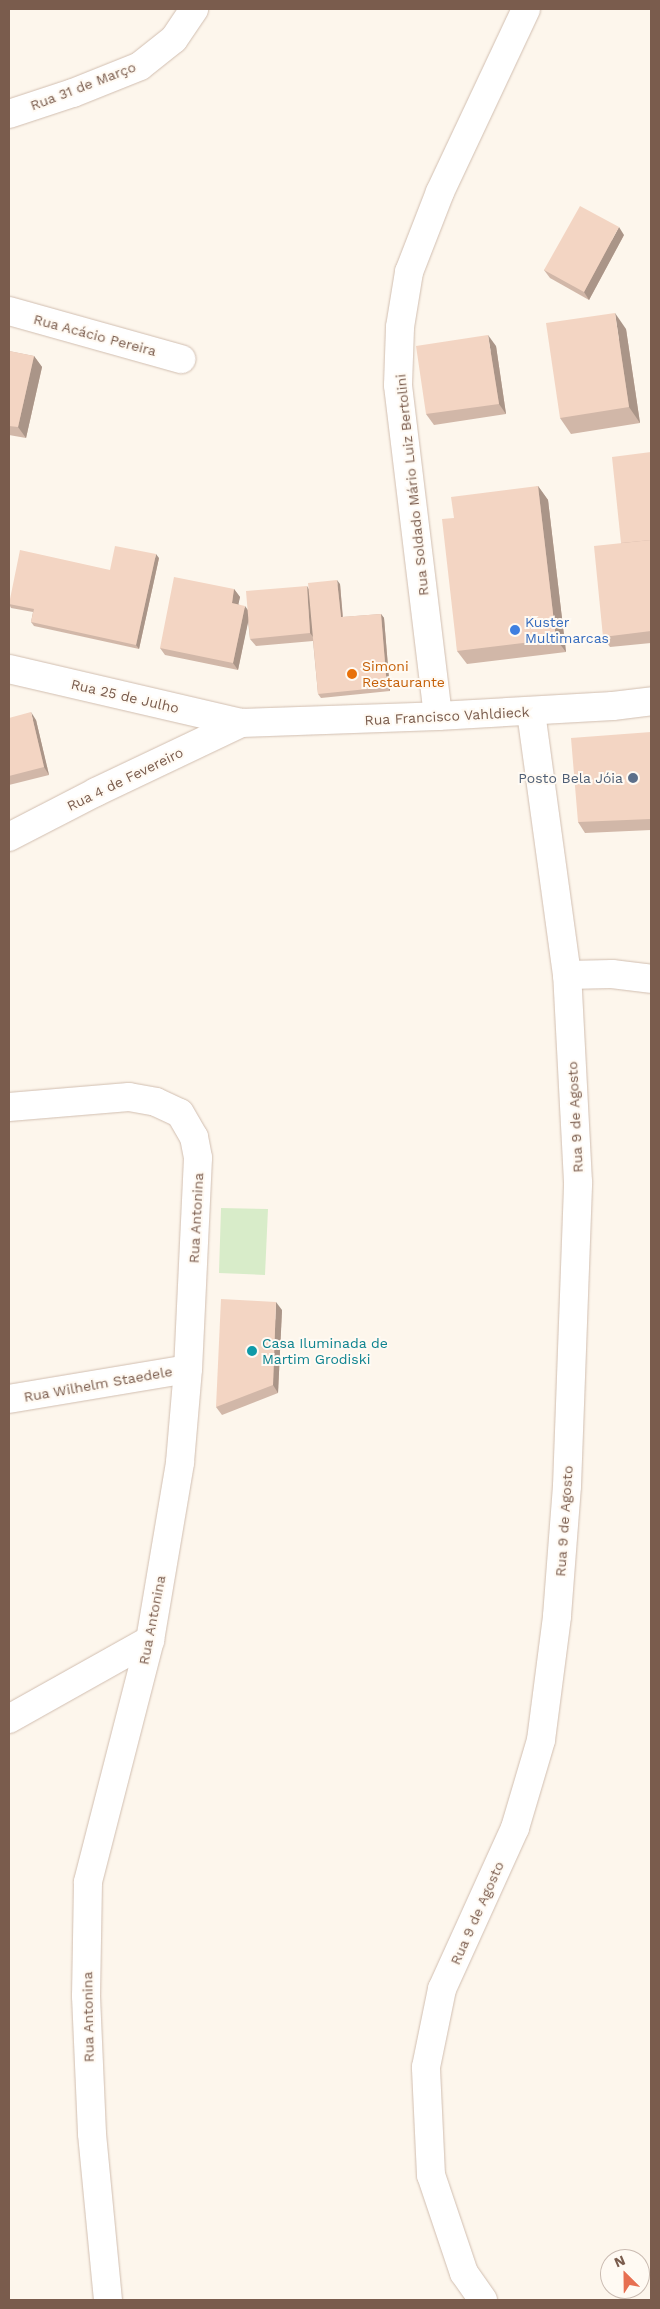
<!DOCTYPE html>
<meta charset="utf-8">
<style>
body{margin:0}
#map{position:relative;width:660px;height:2309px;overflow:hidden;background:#fdf6ec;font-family:"Work Sans",sans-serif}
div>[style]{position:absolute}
.green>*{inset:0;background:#d8ecc9}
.roads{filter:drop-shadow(0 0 1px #d1beb0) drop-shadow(0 0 1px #d1beb0)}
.street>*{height:28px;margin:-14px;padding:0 14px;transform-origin:14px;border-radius:14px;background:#fff}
.secondary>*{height:28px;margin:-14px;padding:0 14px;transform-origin:14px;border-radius:14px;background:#fff}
.wall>*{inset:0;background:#d1b7a8}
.shaded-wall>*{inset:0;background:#aa9588}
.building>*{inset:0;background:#f3d5c3}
.dots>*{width:14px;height:14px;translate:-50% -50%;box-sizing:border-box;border:2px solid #fffaf3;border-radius:50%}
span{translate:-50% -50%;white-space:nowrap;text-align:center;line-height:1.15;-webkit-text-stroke:4px #fffaf3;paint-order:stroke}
.street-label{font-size:14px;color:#7a5c4d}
.shop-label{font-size:14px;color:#366cbe}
.left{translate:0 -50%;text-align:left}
.food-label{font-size:14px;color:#c56008}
.service-label{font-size:14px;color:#4e5e75}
.right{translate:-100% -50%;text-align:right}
.culture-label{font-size:14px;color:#0d838f}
.frame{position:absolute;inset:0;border:10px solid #7a5c4d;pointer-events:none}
.north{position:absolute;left:600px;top:2249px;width:50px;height:50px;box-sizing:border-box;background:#fffaf3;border:1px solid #cabbb1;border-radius:50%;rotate:337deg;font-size:14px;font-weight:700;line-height:20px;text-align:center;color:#7a5c4d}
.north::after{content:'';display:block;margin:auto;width:18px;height:22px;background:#e76f51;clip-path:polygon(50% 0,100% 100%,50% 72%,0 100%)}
</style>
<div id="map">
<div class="green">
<div style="clip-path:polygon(221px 1208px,268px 1209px,265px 1275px,219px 1273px)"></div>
</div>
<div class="roads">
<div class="street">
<div style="left:9px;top:114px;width:67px;rotate:-18.2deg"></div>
<div style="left:73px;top:93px;width:72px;rotate:-21.9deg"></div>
<div style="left:140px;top:66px;width:43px;rotate:-38.5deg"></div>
<div style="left:174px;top:39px;width:36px;rotate:-56deg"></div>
<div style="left:9px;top:311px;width:179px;rotate:15.6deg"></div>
<div style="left:438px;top:716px;width:333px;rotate:-96.9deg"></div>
<div style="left:398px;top:385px;width:58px;rotate:-88deg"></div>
<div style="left:400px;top:327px;width:56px;rotate:-80.7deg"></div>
<div style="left:409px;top:272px;width:86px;rotate:-68.8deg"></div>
<div style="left:440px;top:192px;width:202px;rotate:-64.8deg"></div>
<div style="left:567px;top:975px;width:45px;rotate:-1.3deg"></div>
<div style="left:612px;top:974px;width:39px;rotate:7deg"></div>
<div style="left:9px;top:1107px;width:120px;rotate:-4.8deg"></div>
<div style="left:129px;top:1097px;width:27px;rotate:10deg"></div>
<div style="left:156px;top:1102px;width:26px;rotate:25deg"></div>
<div style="left:180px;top:1113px;width:28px;rotate:60deg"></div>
<div style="left:194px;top:1137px;width:21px;rotate:79deg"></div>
<div style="left:198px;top:1158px;width:211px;rotate:92.7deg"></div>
<div style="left:188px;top:1369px;width:94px;rotate:94.9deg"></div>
<div style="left:180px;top:1463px;width:180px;rotate:99.6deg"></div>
<div style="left:150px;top:1640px;width:250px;rotate:104.4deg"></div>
<div style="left:88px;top:1882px;width:114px;rotate:91deg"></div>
<div style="left:86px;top:1996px;width:138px;rotate:87.5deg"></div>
<div style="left:92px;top:2134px;width:167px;rotate:84.5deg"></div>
<div style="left:9px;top:1399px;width:181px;rotate:-9.5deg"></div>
<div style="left:9px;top:1719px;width:162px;rotate:-29.3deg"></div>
<div style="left:483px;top:2300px;width:33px;rotate:-125deg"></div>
<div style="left:464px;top:2273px;width:103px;rotate:-108.6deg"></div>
<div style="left:431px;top:2175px;width:108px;rotate:-92.7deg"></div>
<div style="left:426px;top:2067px;width:80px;rotate:-78.4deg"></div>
<div style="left:442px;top:1989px;width:177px;rotate:-65.6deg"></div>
<div style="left:515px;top:1828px;width:92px;rotate:-73.5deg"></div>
<div style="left:541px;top:1740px;width:125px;rotate:-82.6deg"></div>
<div style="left:557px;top:1616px;width:130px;rotate:-85.6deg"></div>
<div style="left:567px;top:1486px;width:304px;rotate:-87.9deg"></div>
<div style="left:578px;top:1182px;width:207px;rotate:-93deg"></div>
<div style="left:567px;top:975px;width:266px;rotate:-97.8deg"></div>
</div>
<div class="secondary">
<div style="left:9px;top:669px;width:238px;rotate:13.1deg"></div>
<div style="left:241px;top:723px;width:197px;rotate:-2deg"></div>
<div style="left:438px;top:716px;width:175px;rotate:-3.3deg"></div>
<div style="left:613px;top:706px;width:38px;rotate:-7deg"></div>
<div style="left:9px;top:837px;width:98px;rotate:-27.3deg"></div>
<div style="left:96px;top:792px;width:161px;rotate:-25.4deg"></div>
</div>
</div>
<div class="wall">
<div style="clip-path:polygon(624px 235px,589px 300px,550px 278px,544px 270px)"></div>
<div style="clip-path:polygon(626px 329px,640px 423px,571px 434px,560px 418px)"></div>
<div style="clip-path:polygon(496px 346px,506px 414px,434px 425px,426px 414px)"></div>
<div style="clip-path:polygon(9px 351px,34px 356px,42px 367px,26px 438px,9px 435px)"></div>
<div style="clip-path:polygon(651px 452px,651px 643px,610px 647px,603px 637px,621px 543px)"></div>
<div style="clip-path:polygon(538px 486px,548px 500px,566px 652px,467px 664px,457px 651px,454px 518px)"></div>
<div style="clip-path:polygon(159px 558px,139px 649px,34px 626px,31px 622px,33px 612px,11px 608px,9px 604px,9px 601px,110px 570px)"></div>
<div style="clip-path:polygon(340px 584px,343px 617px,381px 614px,384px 618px,390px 691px,321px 698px,318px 694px,313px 641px,256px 646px,250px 639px,248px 621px,238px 670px,165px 655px,160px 648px,234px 589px,240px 597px,238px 604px,248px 610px,309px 589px)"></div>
<div style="clip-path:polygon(9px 718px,36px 720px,49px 775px,9px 785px)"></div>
<div style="clip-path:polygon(651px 732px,651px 830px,585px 833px,578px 822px)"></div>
<div style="clip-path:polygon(282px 1310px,278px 1393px,222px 1415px,216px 1407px)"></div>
</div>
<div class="shaded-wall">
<div style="clip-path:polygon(619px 227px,624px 235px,589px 300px,584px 292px)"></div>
<div style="clip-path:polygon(615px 313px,626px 329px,640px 423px,629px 407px)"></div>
<div style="clip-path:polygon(488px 335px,496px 346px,506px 414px,499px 404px)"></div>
<div style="clip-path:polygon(34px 356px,42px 367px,26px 438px,18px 427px)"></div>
<div style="clip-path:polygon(538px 486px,548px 500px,566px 652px,556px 639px)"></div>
<div style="clip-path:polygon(156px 554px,159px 558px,139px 649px,136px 645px)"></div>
<div style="clip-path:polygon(337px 580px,340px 584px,343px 622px,341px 617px)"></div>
<div style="clip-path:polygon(307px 586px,312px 594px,316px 641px,310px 633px)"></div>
<div style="clip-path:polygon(234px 589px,240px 597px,237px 611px,232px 603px)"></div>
<div style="clip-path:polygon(245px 606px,250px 613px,238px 670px,233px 663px)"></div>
<div style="clip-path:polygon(381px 614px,384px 618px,390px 691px,387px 687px)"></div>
<div style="clip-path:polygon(31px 712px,36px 720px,49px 775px,44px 767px)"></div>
<div style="clip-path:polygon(276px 1302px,282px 1310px,278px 1393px,273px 1385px)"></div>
</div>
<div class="building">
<div style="clip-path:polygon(580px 206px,619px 227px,584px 292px,544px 270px)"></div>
<div style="clip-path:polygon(615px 313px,629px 407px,560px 418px,546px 323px)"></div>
<div style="clip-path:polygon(488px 335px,499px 404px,426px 414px,416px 346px)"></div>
<div style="clip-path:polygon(9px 351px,34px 356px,18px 427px,9px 426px)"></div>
<div style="clip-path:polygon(651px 452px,651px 540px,621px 543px,612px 457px)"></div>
<div style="clip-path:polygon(538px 486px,556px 639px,457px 651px,442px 519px,454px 518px,451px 497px)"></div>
<div style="clip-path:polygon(651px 540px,651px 631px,603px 637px,594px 546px)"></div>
<div style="clip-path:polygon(115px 546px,156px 554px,136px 645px,31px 622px,34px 609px,9px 604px,20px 550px,110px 570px)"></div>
<div style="clip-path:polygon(174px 577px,234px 589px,232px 603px,245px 606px,233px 663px,160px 648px)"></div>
<div style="clip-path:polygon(337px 580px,341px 617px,381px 614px,387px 687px,318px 694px,308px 583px)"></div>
<div style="clip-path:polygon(307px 586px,310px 633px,250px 639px,246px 591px)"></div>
<div style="clip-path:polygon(31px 712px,44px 767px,9px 776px,9px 718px)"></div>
<div style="clip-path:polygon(651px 732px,651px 819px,578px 822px,571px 738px)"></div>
<div style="clip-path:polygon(221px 1299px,276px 1302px,273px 1385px,216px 1407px)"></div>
</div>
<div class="dots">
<div style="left:515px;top:630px;background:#3f7fe0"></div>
<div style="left:352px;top:674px;background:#e8710a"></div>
<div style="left:633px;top:778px;background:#5c6f8a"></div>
<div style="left:252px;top:1351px;background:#0f9aa8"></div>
</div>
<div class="street-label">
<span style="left:83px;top:86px;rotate:-21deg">Rua 31 de Março</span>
<span style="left:95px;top:335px;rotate:15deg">Rua Acácio Pereira</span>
<span style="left:412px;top:485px;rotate:-96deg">Rua Soldado Mário Luiz Bertolini</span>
<span style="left:125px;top:696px;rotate:13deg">Rua 25 de Julho</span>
<span style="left:447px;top:716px;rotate:-3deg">Rua Francisco Vahldieck</span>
<span style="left:125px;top:779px;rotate:-26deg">Rua 4 de Fevereiro</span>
<span style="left:575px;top:1117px;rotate:-93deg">Rua 9 de Agosto</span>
<span style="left:196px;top:1218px;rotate:-87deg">Rua Antonina</span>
<span style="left:98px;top:1384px;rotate:-10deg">Rua Wilhelm Staedele</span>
<span style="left:564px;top:1521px;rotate:-86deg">Rua 9 de Agosto</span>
<span style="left:152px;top:1620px;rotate:-79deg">Rua Antonina</span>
<span style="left:477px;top:1913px;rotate:-66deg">Rua 9 de Agosto</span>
<span style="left:88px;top:2017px;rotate:-91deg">Rua Antonina</span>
</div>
<div class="shop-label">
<span class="left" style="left:525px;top:630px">Kuster<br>Multimarcas</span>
</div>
<div class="food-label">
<span class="left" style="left:362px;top:674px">Simoni<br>Restaurante</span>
</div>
<div class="service-label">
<span class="right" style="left:623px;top:778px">Posto Bela Jóia</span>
</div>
<div class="culture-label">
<span class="left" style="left:262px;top:1351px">Casa Iluminada de<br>Martim Grodiski</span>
</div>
<div class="frame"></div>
<div class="north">N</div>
</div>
